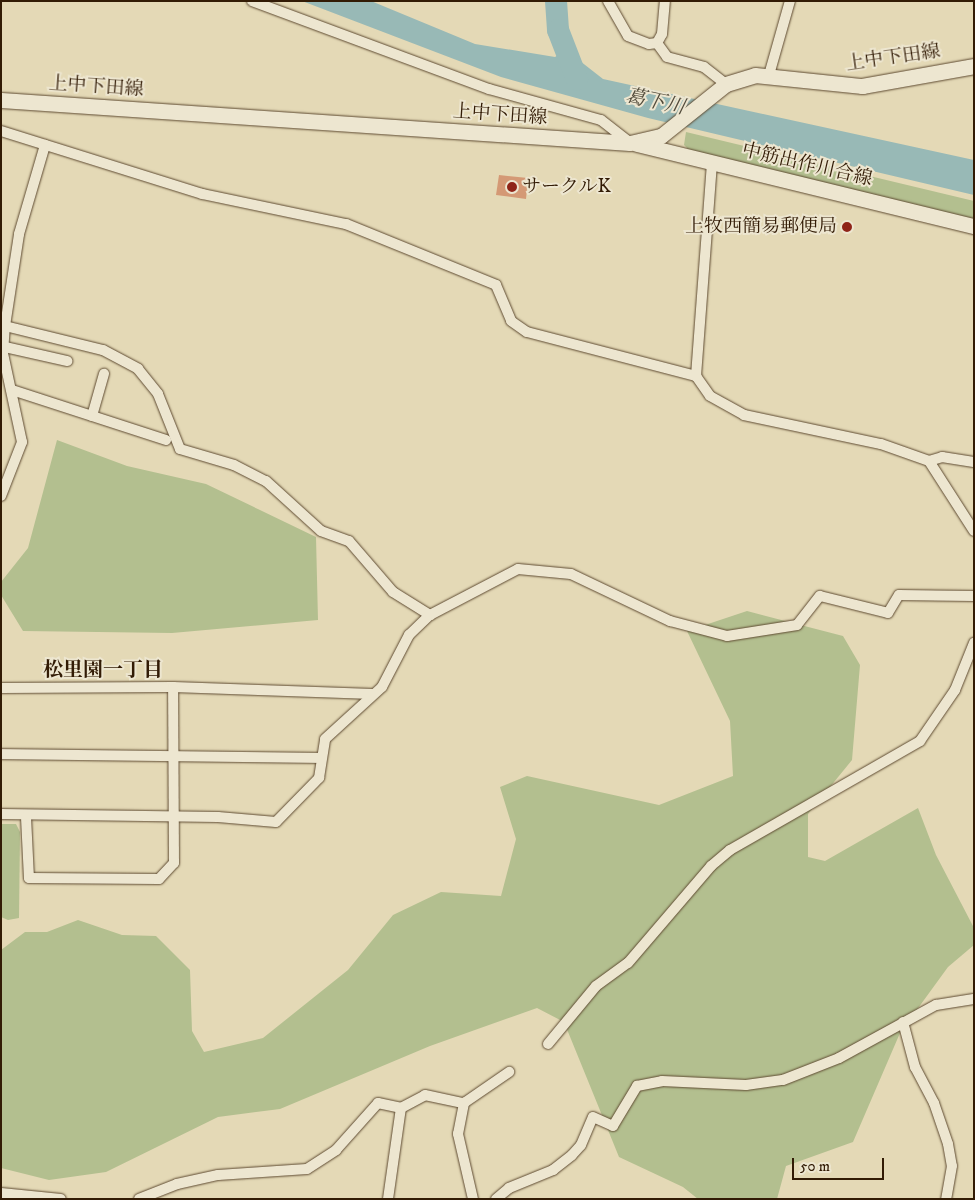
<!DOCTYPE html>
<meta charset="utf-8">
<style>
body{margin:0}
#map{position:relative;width:975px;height:1200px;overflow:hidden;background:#e4d9b6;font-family:"IM FELL DW Pica","Noto Serif JP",serif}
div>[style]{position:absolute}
.green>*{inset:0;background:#b3bf8f}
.water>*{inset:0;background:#98b9b6}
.river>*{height:22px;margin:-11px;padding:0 11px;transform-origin:11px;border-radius:11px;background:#98b9b6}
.building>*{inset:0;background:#d49975}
.roads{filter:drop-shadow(0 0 1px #5e4a31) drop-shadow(0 0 1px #5e4a31)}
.street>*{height:10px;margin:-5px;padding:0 5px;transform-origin:5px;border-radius:5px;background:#ede6d0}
.secondary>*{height:15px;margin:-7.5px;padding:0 7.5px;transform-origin:7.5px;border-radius:7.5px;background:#ede6d0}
.dots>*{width:14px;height:14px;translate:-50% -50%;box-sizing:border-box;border:2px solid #ede6d0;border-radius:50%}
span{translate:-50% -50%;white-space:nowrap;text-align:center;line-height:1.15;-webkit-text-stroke:4px #ede6d0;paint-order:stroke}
.street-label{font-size:19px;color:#321b05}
.poi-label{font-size:19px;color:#321b05}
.left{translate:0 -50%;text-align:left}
.right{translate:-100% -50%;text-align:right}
.water-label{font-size:20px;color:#514a3a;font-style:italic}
.neighbourhood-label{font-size:20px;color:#321b05;font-weight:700}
.frame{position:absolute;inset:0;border:2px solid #321b05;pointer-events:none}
.scale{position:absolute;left:792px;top:1158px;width:92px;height:22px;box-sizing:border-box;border:2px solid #321b05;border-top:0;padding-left:6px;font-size:15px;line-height:18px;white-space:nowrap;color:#321b05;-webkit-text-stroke:4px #ede6d0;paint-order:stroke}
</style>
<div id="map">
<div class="green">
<div style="clip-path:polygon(686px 132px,974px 201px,974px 222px,688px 149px,684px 145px)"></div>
<div style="clip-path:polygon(57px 440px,127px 466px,206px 484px,316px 537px,318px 620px,172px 633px,23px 631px,1px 595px,1px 582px,28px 548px)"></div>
<div style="clip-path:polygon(747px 611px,843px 636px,860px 665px,852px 760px,808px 814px,808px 857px,825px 861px,918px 808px,936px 855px,974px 928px,974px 945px,948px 967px,900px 1033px,853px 1142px,786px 1166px,777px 1199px,698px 1199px,683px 1187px,619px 1157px,564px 1022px,537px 1008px,430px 1046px,280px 1109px,218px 1117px,106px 1172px,49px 1180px,1px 1168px,1px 950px,25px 932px,47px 932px,78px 920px,122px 935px,156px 936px,190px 970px,192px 1031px,204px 1052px,263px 1038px,348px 970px,393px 915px,441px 892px,501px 896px,516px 839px,500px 787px,527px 776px,659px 805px,733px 776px,730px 721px,687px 631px)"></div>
<div style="clip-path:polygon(1px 824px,16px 824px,20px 832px,19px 918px,8px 920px,1px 917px)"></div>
</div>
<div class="water">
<div style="clip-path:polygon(302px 1px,371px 1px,475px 44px,555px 57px,571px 47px,580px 61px,603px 79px,974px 160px,974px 195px,648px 118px,501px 77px)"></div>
</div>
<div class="river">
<div style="left:556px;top:1px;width:29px;rotate:86deg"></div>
<div style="left:558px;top:30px;width:53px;rotate:68.8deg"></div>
</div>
<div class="building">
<div style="clip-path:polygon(499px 175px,528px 178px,526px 199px,496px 195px)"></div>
</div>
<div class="roads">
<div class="street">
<div style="left:252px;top:1px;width:253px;rotate:20.4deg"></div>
<div style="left:489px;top:89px;width:116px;rotate:15.5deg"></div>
<div style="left:601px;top:120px;width:37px;rotate:38deg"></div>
<div style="left:608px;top:1px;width:40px;rotate:60.3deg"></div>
<div style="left:628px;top:36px;width:22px;rotate:21deg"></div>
<div style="left:649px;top:44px;width:8px;rotate:-7deg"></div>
<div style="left:657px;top:43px;width:10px;rotate:-61deg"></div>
<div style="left:662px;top:34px;width:33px;rotate:-85deg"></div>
<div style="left:657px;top:43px;width:17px;rotate:54deg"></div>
<div style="left:667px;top:57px;width:38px;rotate:15deg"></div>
<div style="left:704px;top:67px;width:28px;rotate:38deg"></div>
<div style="left:769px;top:75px;width:77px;rotate:-74.2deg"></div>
<div style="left:1px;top:131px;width:211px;rotate:17.4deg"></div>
<div style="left:202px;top:194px;width:147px;rotate:11.8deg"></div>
<div style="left:346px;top:224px;width:162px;rotate:22.1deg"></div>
<div style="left:496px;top:285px;width:39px;rotate:67deg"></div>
<div style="left:511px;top:321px;width:19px;rotate:35deg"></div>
<div style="left:527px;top:332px;width:175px;rotate:14.6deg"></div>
<div style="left:712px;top:163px;width:214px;rotate:94.3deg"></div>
<div style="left:696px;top:376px;width:24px;rotate:55deg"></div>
<div style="left:710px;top:396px;width:39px;rotate:29deg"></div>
<div style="left:744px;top:415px;width:140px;rotate:12deg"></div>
<div style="left:881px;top:444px;width:51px;rotate:19.5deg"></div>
<div style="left:929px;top:461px;width:83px;rotate:57.3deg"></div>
<div style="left:5px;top:326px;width:101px;rotate:13.8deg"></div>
<div style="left:103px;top:350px;width:40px;rotate:28deg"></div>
<div style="left:138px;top:369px;width:32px;rotate:51deg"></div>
<div style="left:158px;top:394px;width:59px;rotate:68.2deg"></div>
<div style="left:180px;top:449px;width:56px;rotate:16.5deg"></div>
<div style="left:234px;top:465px;width:36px;rotate:27deg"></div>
<div style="left:266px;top:481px;width:74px;rotate:42.3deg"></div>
<div style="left:321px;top:531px;width:30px;rotate:20deg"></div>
<div style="left:349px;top:541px;width:67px;rotate:49.2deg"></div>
<div style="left:393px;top:592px;width:44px;rotate:31.9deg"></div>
<div style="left:5px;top:347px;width:64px;rotate:12.7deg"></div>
<div style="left:12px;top:390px;width:162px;rotate:18deg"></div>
<div style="left:92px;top:416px;width:44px;rotate:-74.1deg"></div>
<div style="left:929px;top:461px;width:14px;rotate:-17deg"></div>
<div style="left:942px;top:457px;width:32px;rotate:9deg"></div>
<div style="left:1px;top:496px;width:58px;rotate:-68.7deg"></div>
<div style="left:22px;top:442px;width:91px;rotate:-102.1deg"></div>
<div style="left:3px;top:353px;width:27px;rotate:-86deg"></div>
<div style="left:5px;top:326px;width:93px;rotate:-81.3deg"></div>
<div style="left:19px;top:234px;width:93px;rotate:-73.7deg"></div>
<div style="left:1px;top:688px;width:172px;rotate:-0.3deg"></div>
<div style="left:173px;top:687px;width:200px;rotate:2deg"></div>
<div style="left:1px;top:754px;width:319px;rotate:0.7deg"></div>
<div style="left:1px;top:814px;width:217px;rotate:0.8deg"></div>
<div style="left:218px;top:817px;width:58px;rotate:4.9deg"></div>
<div style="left:276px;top:822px;width:62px;rotate:-45.7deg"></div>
<div style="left:319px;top:778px;width:39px;rotate:-81deg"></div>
<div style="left:325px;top:739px;width:77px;rotate:-42.4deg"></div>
<div style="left:382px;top:687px;width:59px;rotate:-62.6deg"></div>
<div style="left:409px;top:635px;width:29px;rotate:-44deg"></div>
<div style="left:430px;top:615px;width:99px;rotate:-27.6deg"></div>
<div style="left:518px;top:569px;width:53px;rotate:5.4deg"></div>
<div style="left:571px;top:574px;width:110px;rotate:25.4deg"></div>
<div style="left:670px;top:621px;width:59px;rotate:14.7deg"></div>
<div style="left:727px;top:636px;width:71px;rotate:-8.9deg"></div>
<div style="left:797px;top:625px;width:37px;rotate:-52deg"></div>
<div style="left:820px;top:596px;width:70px;rotate:14deg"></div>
<div style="left:888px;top:613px;width:21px;rotate:-59deg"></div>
<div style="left:899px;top:595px;width:75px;rotate:0.8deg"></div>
<div style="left:26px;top:817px;width:61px;rotate:87.2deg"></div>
<div style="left:29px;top:878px;width:130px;rotate:0.4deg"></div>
<div style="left:159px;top:879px;width:22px;rotate:-47deg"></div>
<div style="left:174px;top:863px;width:176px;rotate:-90.3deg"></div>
<div style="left:903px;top:1022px;width:47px;rotate:75.1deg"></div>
<div style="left:915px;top:1067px;width:41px;rotate:62.2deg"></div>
<div style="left:934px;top:1103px;width:43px;rotate:71.1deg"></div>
<div style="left:948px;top:1144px;width:22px;rotate:80deg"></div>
<div style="left:952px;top:1166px;width:34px;rotate:100deg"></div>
<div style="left:548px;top:1044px;width:75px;rotate:-50.4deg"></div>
<div style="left:596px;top:986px;width:39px;rotate:-36deg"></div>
<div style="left:628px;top:963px;width:128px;rotate:-49.4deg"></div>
<div style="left:711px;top:866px;width:25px;rotate:-40deg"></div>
<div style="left:730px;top:850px;width:219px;rotate:-29.8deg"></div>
<div style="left:920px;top:741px;width:62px;rotate:-55.5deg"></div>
<div style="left:955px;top:690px;width:51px;rotate:-68deg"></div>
<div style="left:1px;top:1193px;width:60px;rotate:5.7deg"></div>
<div style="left:139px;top:1199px;width:41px;rotate:-21.5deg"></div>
<div style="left:177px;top:1184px;width:42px;rotate:-12.4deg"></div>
<div style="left:218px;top:1175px;width:89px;rotate:-3.9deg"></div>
<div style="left:307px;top:1169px;width:35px;rotate:-33deg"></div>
<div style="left:336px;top:1150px;width:63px;rotate:-48.2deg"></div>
<div style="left:378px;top:1103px;width:24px;rotate:12deg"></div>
<div style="left:401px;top:1108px;width:27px;rotate:-28deg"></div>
<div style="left:425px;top:1095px;width:40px;rotate:12deg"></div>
<div style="left:388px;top:1199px;width:92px;rotate:-81.9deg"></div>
<div style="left:473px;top:1199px;width:67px;rotate:-103deg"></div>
<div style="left:458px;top:1134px;width:32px;rotate:-79deg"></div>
<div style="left:464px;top:1103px;width:55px;rotate:-34.6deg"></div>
<div style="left:496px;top:1199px;width:17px;rotate:-40deg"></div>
<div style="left:509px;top:1188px;width:48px;rotate:-22.2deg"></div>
<div style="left:553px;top:1170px;width:24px;rotate:-38deg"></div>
<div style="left:572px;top:1155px;width:13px;rotate:-48deg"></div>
<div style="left:581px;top:1145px;width:30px;rotate:-67deg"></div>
<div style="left:593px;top:1117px;width:22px;rotate:24deg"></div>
<div style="left:613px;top:1126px;width:47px;rotate:-59deg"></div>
<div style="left:637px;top:1086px;width:25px;rotate:-11deg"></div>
<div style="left:662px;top:1081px;width:84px;rotate:2.7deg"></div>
<div style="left:746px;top:1085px;width:37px;rotate:-8deg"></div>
<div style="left:783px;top:1080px;width:60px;rotate:-21.4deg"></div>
<div style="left:839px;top:1058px;width:111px;rotate:-28.7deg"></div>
<div style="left:936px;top:1005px;width:38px;rotate:-9deg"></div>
</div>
<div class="secondary">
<div style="left:1px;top:100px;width:630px;rotate:3.91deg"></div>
<div style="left:630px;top:143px;width:32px;rotate:-13deg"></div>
<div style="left:661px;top:136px;width:83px;rotate:-38.7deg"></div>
<div style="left:726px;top:84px;width:30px;rotate:-17deg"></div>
<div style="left:755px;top:75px;width:108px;rotate:5.9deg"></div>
<div style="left:862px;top:86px;width:114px;rotate:-10.1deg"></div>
<div style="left:637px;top:144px;width:347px;rotate:13.7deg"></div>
</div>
</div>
<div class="dots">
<div style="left:512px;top:187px;background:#8f2418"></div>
<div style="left:847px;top:227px;background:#8f2418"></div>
</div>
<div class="street-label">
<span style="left:893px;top:58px;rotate:-8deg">上中下田線</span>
<span style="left:96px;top:87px;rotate:4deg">上中下田線</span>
<span style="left:500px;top:115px;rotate:4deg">上中下田線</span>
<span style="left:807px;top:165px;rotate:13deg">中筋出作川合線</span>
</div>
<div class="poi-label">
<span class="left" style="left:522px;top:187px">サークルK</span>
<span class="right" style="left:837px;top:227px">上牧西簡易郵便局</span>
</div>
<div class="water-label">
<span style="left:655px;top:102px;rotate:12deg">葛下川</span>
</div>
<div class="neighbourhood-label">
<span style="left:103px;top:670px">松里園一丁目</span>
</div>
<div class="frame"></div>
<div class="scale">50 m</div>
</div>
